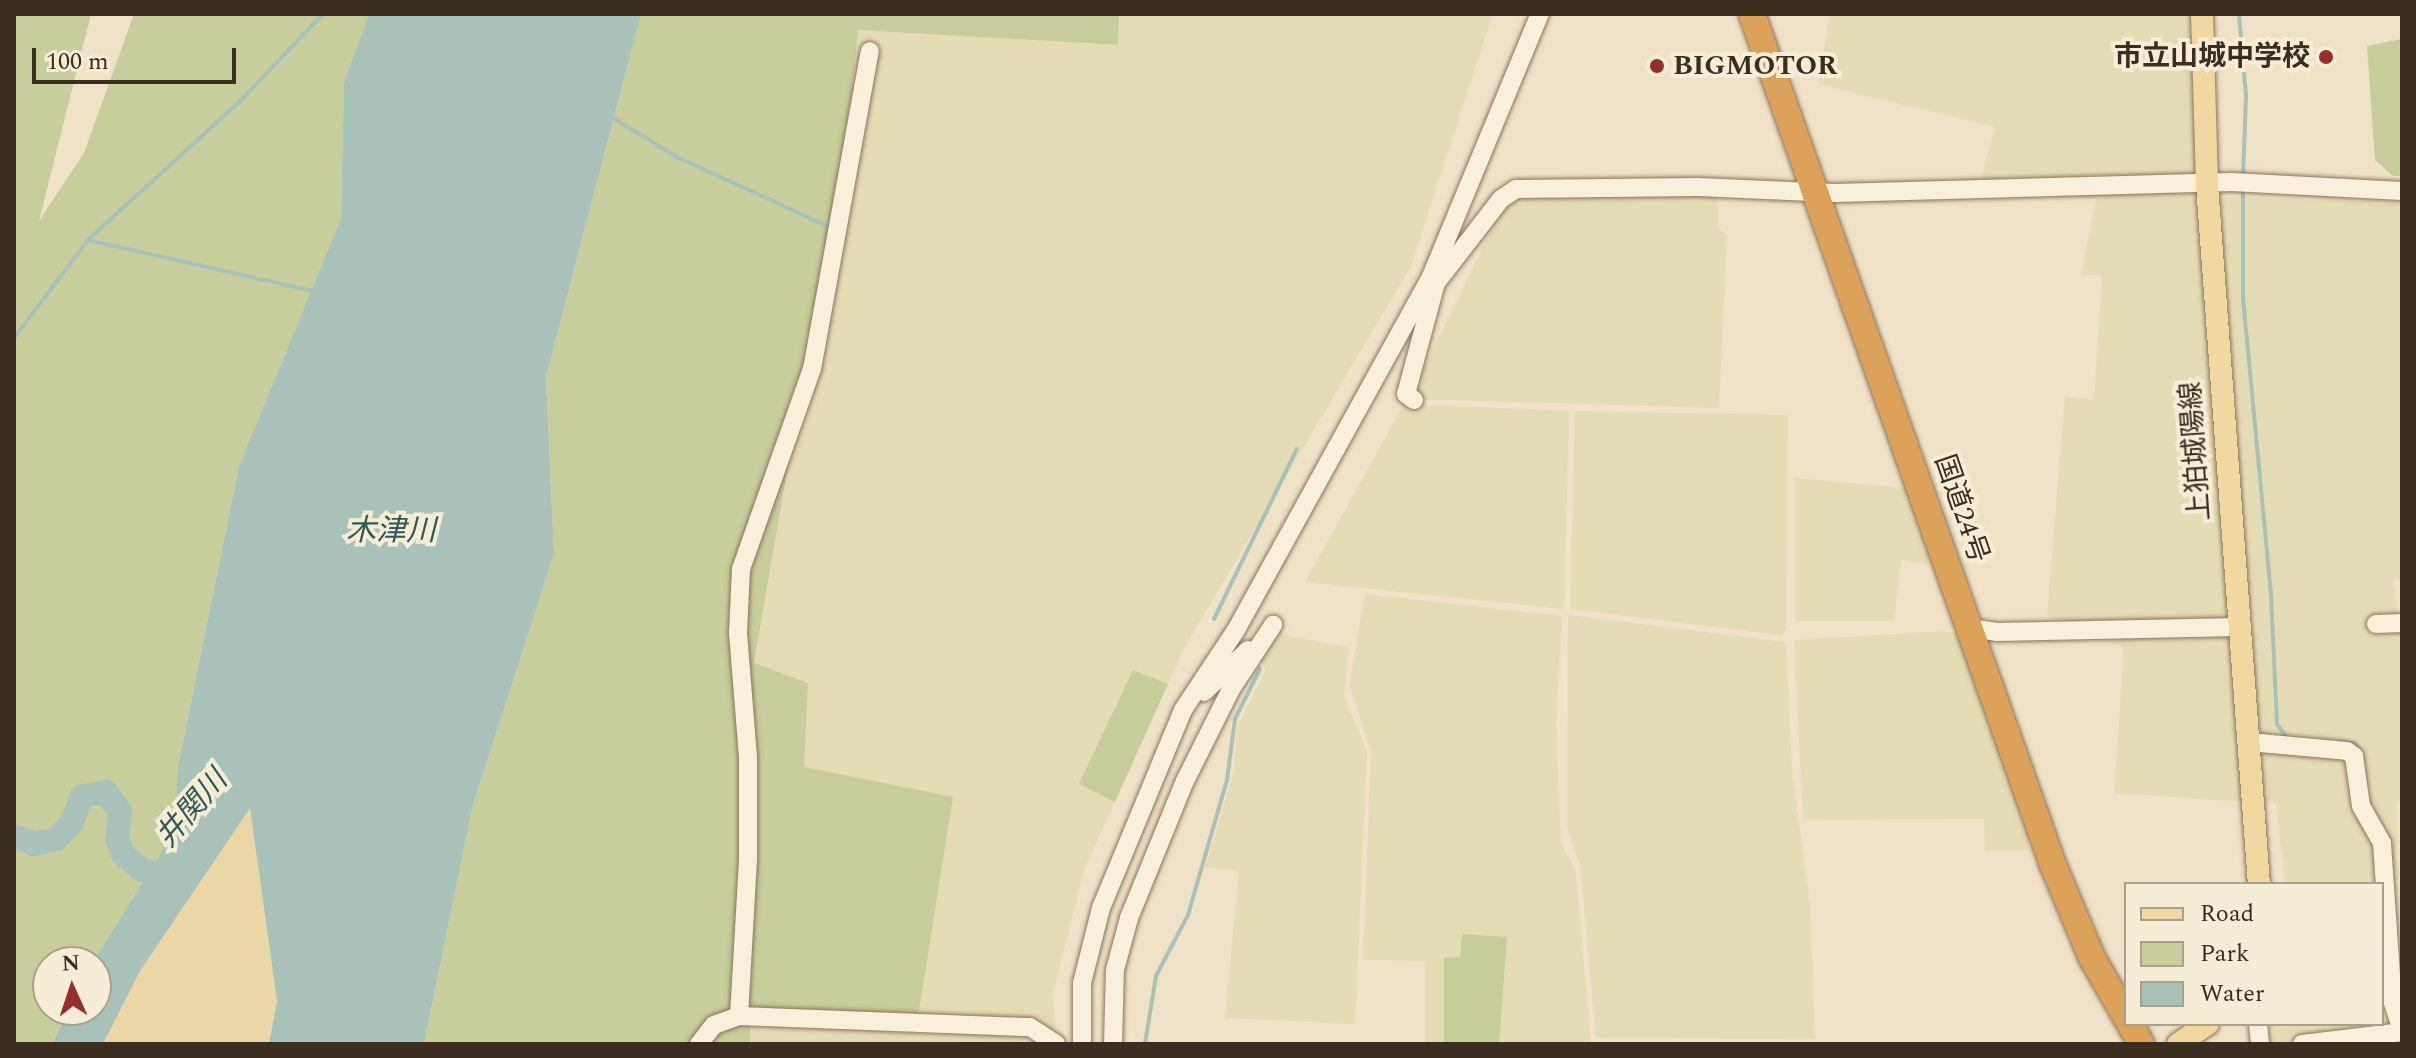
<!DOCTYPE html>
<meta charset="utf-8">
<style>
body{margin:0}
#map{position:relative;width:2416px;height:1058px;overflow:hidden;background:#efe2c7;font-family:Spectral,"Noto Sans JP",serif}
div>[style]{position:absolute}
.farmland>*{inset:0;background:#e4dcb4}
.green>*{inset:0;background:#c7cd9b}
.sand>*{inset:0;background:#ead7a5}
.water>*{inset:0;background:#a8c2ba}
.stream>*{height:4px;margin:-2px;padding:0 2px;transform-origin:2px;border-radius:2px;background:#a8c2ba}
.river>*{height:24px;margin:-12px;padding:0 12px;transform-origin:12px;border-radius:12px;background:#a8c2ba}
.roads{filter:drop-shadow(0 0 2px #8a745c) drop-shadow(0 0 2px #8a745c)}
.minor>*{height:18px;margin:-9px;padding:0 9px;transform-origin:9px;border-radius:9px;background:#f9f0db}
.major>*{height:22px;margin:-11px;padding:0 11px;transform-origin:11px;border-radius:11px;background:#f1d7a0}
.highway>*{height:26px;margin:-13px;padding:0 13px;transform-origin:13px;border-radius:13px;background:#dca259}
.dots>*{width:22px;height:22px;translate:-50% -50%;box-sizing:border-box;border:4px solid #f6edd7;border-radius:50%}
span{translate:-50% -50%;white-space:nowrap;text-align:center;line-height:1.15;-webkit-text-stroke:8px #f6edd7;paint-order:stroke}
.poi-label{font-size:28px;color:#3b2d20;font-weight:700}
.right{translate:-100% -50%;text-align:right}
.left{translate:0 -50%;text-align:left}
.street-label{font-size:28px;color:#3b2d20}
.water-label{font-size:30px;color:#2f5a57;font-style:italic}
.frame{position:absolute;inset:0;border:16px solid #3b2d20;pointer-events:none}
.legend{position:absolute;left:2124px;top:882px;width:260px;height:144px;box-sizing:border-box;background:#f6edd7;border:2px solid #aba08e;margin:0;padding:10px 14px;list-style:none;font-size:24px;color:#3b2d20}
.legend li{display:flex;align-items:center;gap:16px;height:40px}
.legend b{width:40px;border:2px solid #aba08e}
.north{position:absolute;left:32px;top:946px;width:80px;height:80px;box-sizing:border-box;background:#f6edd7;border:2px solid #aba08e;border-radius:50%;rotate:357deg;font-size:22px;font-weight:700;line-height:32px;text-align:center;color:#3b2d20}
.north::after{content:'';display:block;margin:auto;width:28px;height:36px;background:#992c2e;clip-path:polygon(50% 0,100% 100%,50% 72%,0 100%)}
.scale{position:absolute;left:32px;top:48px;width:204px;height:36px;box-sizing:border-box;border:4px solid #3b2d20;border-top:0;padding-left:10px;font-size:24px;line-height:28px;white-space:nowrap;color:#3b2d20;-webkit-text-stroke:6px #f6edd7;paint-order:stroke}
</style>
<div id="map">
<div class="farmland">
<div style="clip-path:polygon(1119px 14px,1493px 14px,1410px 268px,1186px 645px,1168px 684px,1133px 670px,1080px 784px,1115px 802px,1084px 870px,1053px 993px,1057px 1044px,750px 1044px,750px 1022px,953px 798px,803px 767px,808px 683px,754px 664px,851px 102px,858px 30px,1117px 45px)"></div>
<div style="clip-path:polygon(1830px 14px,2193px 14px,2195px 197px,2402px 202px,2402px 580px,2393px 581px,2402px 638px,2402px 802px,2397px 802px,2401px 1044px,2270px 1044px,2268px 1024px,2382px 1024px,2382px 884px,2285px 884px,2276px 804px,2114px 793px,2124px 648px,2047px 616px,2065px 397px,2094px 400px,2102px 276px,2081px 275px,2096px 199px,1978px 190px,1995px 127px,1818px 84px)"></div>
<div style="clip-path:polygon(1718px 191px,1718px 229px,1727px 235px,1719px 408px,1418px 399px,1411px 394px,1507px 198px)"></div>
<div style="clip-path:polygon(1404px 404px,1569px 411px,1564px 609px,1305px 582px)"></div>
<div style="clip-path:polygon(1575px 411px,1788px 415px,1786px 629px,1781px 635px,1570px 609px)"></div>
<div style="clip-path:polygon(1795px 478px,1906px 488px,1934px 565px,1901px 560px,1894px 621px,1795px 621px)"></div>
<div style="clip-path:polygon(1365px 594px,1562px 616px,1556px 724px,1561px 843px,1576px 871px,1591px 1044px,1499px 1044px,1506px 937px,1460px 958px,1444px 958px,1444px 1044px,1425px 1044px,1425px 961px,1363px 960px,1371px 752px,1349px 686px)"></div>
<div style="clip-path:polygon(1568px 615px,1786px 642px,1792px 771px,1810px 906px,1815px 1039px,1596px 1038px,1580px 866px,1567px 830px)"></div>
<div style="clip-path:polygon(1944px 631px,1959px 634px,2029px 833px,2029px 850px,1985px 851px,1984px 819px,1803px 820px,1794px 640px)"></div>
<div style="clip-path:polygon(1275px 634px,1349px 647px,1344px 696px,1367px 751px,1355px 1024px,1225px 1018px,1239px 871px,1205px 867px,1234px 772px,1237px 727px,1266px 669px,1260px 660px)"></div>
</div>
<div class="green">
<div style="clip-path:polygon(14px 14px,91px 14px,39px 221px,84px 153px,134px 14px,369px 14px,344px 82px,341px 218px,239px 466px,177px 771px,177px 827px,93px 962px,48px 962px,48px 1010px,69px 1010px,52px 1044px,14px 1044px)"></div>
<div style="clip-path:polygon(641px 14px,1119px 14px,1118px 45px,858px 30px,851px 102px,754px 663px,808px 683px,804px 767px,953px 797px,918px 1017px,750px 1022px,750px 1044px,424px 1044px,473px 805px,554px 554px,546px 377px)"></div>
<div style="clip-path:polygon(2402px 39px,2402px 176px,2393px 176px,2375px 160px,2367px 46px)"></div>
<div style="clip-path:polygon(1133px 670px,1168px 684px,1115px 802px,1079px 784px)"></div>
<div style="clip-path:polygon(1462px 934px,1507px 937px,1499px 1044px,1444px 1044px,1444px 958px,1460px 957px)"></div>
</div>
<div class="sand">
<div style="clip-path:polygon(250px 807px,277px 1001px,269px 1044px,103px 1044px,140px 971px)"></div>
</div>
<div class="water">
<div style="clip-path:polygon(369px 14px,641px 14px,546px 377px,554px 554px,473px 805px,424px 1044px,269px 1044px,277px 1001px,250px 808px,140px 971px,103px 1044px,52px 1044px,69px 1010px,96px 1010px,93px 962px,177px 827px,177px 771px,239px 466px,341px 218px,344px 82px)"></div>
</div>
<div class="stream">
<div style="left:2239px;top:14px;width:82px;rotate:85.1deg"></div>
<div style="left:2246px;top:96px;width:80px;rotate:92.1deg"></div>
<div style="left:607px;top:114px;width:82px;rotate:31.6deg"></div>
<div style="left:677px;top:157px;width:167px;rotate:24.7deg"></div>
<div style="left:2243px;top:189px;width:109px;rotate:90deg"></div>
<div style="left:2243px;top:298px;width:299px;rotate:84.6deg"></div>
<div style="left:2271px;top:596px;width:128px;rotate:87.3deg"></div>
<div style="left:2277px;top:724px;width:17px;rotate:54deg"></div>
<div style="left:88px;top:240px;width:206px;rotate:-42.4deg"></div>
<div style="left:240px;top:101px;width:120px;rotate:-46.3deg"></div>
<div style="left:14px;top:338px;width:123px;rotate:-52.9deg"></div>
<div style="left:88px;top:240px;width:235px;rotate:12.8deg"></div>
<div style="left:1214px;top:619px;width:189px;rotate:-64deg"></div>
<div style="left:2339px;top:742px;width:16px;rotate:4deg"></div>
<div style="left:2355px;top:743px;width:11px;rotate:56deg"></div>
<div style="left:1145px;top:1044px;width:69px;rotate:-80.8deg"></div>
<div style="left:1156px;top:976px;width:69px;rotate:-62.3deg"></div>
<div style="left:1188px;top:915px;width:141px;rotate:-73.9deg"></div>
<div style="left:1227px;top:780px;width:62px;rotate:-82.5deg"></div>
<div style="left:1235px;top:719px;width:56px;rotate:-63.4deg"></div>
</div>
<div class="river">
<div style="left:14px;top:836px;width:22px;rotate:22deg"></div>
<div style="left:34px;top:844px;width:23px;rotate:-13deg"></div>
<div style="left:56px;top:839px;width:23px;rotate:-45deg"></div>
<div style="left:72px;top:823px;width:29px;rotate:-70deg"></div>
<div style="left:82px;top:796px;width:24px;rotate:-9deg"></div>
<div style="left:106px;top:792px;width:24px;rotate:55deg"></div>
<div style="left:120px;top:812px;width:27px;rotate:96deg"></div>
<div style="left:117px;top:839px;width:16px;rotate:68deg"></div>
<div style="left:123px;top:854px;width:23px;rotate:41deg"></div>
<div style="left:140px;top:869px;width:34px;rotate:17deg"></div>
</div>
<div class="roads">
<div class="minor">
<div style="left:1414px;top:400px;width:10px;rotate:-143deg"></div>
<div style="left:1406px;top:394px;width:115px;rotate:-74.9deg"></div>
<div style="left:1436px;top:283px;width:106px;rotate:-52.3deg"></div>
<div style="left:1501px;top:199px;width:18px;rotate:-34deg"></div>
<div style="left:1516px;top:189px;width:182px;rotate:-0.6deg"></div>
<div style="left:1698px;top:187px;width:137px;rotate:2.5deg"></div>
<div style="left:1835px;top:193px;width:397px;rotate:-1.6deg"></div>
<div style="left:2232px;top:182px;width:170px;rotate:3deg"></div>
<div style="left:2376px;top:624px;width:26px;rotate:-2deg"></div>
<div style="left:1969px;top:628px;width:28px;rotate:8deg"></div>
<div style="left:1997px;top:632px;width:241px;rotate:-1.2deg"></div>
<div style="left:1204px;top:692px;width:61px;rotate:-43.7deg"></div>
<div style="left:2249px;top:742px;width:98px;rotate:5.2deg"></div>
<div style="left:2347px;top:751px;width:9px;rotate:36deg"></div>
<div style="left:2354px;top:756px;width:50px;rotate:82deg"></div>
<div style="left:2361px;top:806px;width:43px;rotate:60.4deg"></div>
<div style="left:2382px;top:843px;width:160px;rotate:86.1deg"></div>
<div style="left:2393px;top:1003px;width:29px;rotate:72deg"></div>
<div style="left:739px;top:1016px;width:157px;rotate:-86.7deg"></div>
<div style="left:748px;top:859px;width:102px;rotate:-90deg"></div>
<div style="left:748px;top:757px;width:124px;rotate:-94.6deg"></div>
<div style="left:738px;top:633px;width:64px;rotate:-87.3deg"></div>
<div style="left:741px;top:569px;width:212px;rotate:-70.5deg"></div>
<div style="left:812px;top:369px;width:323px;rotate:-79.7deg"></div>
<div style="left:2258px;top:1024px;width:20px;rotate:84deg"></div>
<div style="left:699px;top:1044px;width:24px;rotate:-52deg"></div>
<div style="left:714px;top:1025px;width:27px;rotate:-20deg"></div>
<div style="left:739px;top:1016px;width:291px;rotate:2.2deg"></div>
<div style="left:1030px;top:1027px;width:31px;rotate:33deg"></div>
<div style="left:1082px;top:1044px;width:61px;rotate:-90deg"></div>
<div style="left:1082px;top:983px;width:77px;rotate:-75.8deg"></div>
<div style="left:1101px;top:908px;width:214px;rotate:-67.5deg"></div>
<div style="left:1183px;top:710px;width:96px;rotate:-56.5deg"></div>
<div style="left:1236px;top:630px;width:401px;rotate:-61.1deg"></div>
<div style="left:1430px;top:279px;width:287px;rotate:-67.5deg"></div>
<div style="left:1113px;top:1044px;width:74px;rotate:-88.5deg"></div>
<div style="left:1115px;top:970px;width:54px;rotate:-74.9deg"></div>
<div style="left:1129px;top:918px;width:148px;rotate:-67.8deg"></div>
<div style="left:1185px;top:781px;width:103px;rotate:-63.4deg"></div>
<div style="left:1231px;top:689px;width:77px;rotate:-56.7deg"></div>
<div style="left:2302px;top:1044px;width:101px;rotate:-6.8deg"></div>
</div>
<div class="major">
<div style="left:2202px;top:14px;width:171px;rotate:88.3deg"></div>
<div style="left:2207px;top:185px;width:701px;rotate:85.75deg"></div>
<div style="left:2178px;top:1044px;width:36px;rotate:-34deg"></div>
</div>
<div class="highway">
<div style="left:1752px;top:14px;width:903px;rotate:70.52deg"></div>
<div style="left:2053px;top:865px;width:101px;rotate:67.2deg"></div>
<div style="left:2092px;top:958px;width:68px;rotate:60deg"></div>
<div style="left:2130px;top:1024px;width:23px;rotate:61deg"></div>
</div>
</div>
<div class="dots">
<div style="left:2326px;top:57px;background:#992c2e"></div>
<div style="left:1657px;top:66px;background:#992c2e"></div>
</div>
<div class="poi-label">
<span class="right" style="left:2310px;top:57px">市立山城中学校</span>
<span class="left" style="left:1673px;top:66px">BIGMOTOR</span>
</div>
<div class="street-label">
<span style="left:2196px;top:451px;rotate:-94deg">上狛城陽線</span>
<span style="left:1961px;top:509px;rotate:71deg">国道24号</span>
</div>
<div class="water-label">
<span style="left:391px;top:531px">木津川</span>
<span style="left:192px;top:809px;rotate:-49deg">井関川</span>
</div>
<div class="frame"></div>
<ul class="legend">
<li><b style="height:10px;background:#f1d7a0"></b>Road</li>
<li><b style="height:22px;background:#c7cd9b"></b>Park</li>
<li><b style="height:22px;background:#a8c2ba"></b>Water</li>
</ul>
<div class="north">N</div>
<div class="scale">100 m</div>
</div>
